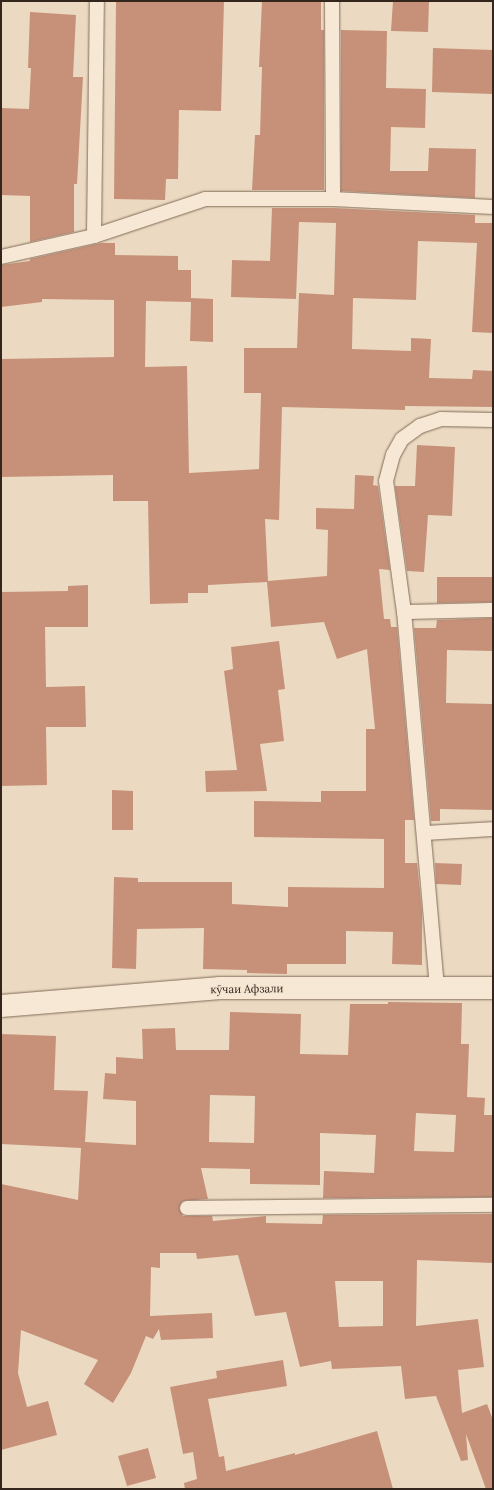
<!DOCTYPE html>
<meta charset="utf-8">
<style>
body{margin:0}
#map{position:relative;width:494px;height:1490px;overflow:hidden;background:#ebdac1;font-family:Lora,serif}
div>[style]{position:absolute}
.building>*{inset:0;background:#c79179}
.roads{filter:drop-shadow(0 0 1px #836b5a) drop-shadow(0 0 1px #836b5a)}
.service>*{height:14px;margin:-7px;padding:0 7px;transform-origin:7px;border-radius:7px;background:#f6e8d4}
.minor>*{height:22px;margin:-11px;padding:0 11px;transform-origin:11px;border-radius:11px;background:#f6e8d4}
span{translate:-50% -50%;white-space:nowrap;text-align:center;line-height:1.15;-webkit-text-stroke:3px #f3e5d1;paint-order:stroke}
.street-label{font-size:11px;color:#34261d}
.frame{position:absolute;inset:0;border:2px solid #34261d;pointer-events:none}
</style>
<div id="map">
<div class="building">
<div style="clip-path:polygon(116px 1px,224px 1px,221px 111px,179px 110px,178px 179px,166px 179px,165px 200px,114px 199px)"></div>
<div style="clip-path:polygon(262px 1px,321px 1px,321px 30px,324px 30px,324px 190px,252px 190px,255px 135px,260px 135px,262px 67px,259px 67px)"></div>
<div style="clip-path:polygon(393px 1px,429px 2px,428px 32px,391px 31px)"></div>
<div style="clip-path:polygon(30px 12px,76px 15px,73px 77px,83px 77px,77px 184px,74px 184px,74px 232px,30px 242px,30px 196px,1px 195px,1px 108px,29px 109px,31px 68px,28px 68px)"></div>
<div style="clip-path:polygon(341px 30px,387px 31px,386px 88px,426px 89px,425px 128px,391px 127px,390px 171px,428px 171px,429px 148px,476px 149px,475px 198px,341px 191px)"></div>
<div style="clip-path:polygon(433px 48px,493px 50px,493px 94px,432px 92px)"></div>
<div style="clip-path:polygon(272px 208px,333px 208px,475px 215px,475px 223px,493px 223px,493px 333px,472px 332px,477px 243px,418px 241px,416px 300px,353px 298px,352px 349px,411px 351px,411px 338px,431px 339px,429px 378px,472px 379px,473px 370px,493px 371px,493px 407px,405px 406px,405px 410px,282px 407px,279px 520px,265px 519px,268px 581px,327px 576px,328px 530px,316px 529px,316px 508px,354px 509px,355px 475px,374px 476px,373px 485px,378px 486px,390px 570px,379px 569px,384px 619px,390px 619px,391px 627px,397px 627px,414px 820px,405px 820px,405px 863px,417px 863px,422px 912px,422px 965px,392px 964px,393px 932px,346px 931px,346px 964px,287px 964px,287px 974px,247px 973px,247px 970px,203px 969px,204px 928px,137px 929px,136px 969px,112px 968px,114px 877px,138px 878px,138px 882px,232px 882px,232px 904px,288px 907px,288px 887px,384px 888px,384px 839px,254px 837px,254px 801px,321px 802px,321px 791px,366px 791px,366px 729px,375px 729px,367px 649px,337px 659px,324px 622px,271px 627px,267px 582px,208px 585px,208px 593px,188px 593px,188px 603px,150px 604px,148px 501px,113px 501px,113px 475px,1px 477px,1px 359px,114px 357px,114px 300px,42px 299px,42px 302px,1px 307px,1px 265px,30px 261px,30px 259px,101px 243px,115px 243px,115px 255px,178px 256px,178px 270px,191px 270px,191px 298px,213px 299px,213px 342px,190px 341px,191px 302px,146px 301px,145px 367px,187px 366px,189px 473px,259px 469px,261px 393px,244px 393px,244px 348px,297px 348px,299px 293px,334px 295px,336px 223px,299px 222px,296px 299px,231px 297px,232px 260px,270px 261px)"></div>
<div style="clip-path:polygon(417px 445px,455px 447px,452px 516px,428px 515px,424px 572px,407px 571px,395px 486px,415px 486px)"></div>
<div style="clip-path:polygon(437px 577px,493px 577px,493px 602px,437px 603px)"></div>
<div style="clip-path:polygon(88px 585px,88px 627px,45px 627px,46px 687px,85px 686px,86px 727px,46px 727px,47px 785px,1px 786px,1px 592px,68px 591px,68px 586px)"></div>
<div style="clip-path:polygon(493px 618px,493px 651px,447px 650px,446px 703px,493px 704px,493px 810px,440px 809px,440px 821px,431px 821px,414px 628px,436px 628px,437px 620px)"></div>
<div style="clip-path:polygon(279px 641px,285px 689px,278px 690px,284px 741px,260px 744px,267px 791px,206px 792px,205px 771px,237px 770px,224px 671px,233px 669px,231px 647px)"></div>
<div style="clip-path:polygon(112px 790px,133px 791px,133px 830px,112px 830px)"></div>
<div style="clip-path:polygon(435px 863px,462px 864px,461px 885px,436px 884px)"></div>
<div style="clip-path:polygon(evenodd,388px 1002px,462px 1003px,461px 1044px,469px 1044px,467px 1097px,485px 1098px,484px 1115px,493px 1115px,493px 1197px,323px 1198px,324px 1171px,374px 1173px,376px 1135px,320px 1133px,320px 1185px,250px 1184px,250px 1169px,201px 1168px,208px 1199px,183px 1201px,179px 1208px,183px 1216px,212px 1216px,213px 1221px,266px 1216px,266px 1223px,322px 1224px,323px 1215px,493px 1214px,493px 1263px,417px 1260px,416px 1326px,478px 1319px,484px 1367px,458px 1370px,462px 1413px,487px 1404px,493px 1420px,493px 1489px,486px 1489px,466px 1434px,468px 1460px,461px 1461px,436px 1396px,405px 1399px,401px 1366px,332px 1369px,331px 1361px,300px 1367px,286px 1312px,255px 1316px,238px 1255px,197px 1259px,196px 1253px,160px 1253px,160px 1268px,151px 1267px,150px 1316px,212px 1313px,213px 1338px,161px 1340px,159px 1329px,153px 1339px,146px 1336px,131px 1373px,113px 1403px,84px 1384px,98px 1360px,21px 1330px,18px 1373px,27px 1407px,48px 1401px,57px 1435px,1px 1450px,1px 1184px,78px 1200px,81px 1148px,1px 1144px,1px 1034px,56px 1036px,54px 1090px,88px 1091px,85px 1142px,136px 1145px,136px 1101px,103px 1099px,105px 1073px,116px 1074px,116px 1057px,143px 1059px,142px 1029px,175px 1028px,176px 1050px,229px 1050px,230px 1012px,301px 1014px,300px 1054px,348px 1055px,350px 1004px,388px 1004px,388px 1002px,210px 1095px,255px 1096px,254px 1143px,209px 1142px,210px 1095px,388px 1002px,416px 1113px,456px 1115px,454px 1152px,414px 1151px,416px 1113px,388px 1002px,335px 1281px,383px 1281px,383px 1326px,339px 1327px,335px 1281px)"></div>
<div style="clip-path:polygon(283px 1360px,287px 1386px,208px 1399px,219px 1457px,224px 1456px,226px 1471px,295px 1453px,295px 1455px,377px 1431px,393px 1489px,185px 1489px,184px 1483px,197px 1479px,193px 1452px,183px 1454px,170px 1387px,217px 1378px,216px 1371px)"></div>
<div style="clip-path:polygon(148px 1448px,156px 1478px,127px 1486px,118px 1456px)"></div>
</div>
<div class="roads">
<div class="service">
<div style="left:332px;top:1px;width:198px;rotate:89.7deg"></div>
<div style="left:94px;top:236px;width:235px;rotate:-89.3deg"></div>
<div style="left:1px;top:257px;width:95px;rotate:-12.7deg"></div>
<div style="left:94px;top:236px;width:117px;rotate:-18.4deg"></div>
<div style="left:205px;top:199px;width:128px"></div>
<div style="left:333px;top:199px;width:160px;rotate:2.9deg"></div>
<div style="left:404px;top:612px;width:89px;rotate:-1.3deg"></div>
<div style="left:424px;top:833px;width:69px;rotate:-3.3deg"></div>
<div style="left:437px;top:988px;width:377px;rotate:-95deg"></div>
<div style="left:404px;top:612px;width:132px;rotate:-97.8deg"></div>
<div style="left:386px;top:481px;width:27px;rotate:-75deg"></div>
<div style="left:393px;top:455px;width:18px;rotate:-61deg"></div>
<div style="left:402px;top:439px;width:22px;rotate:-36deg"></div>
<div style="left:420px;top:426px;width:22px;rotate:-18deg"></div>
<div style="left:441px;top:419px;width:52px;rotate:1.1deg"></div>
<div style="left:187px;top:1208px;width:306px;rotate:-0.6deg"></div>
</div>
<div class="minor">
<div style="left:1px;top:1006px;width:220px;rotate:-4.7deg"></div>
<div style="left:220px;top:988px;width:273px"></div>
</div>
</div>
<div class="street-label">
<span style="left:247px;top:989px;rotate:-1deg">кӯчаи Афзали</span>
</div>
<div class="frame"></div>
</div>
